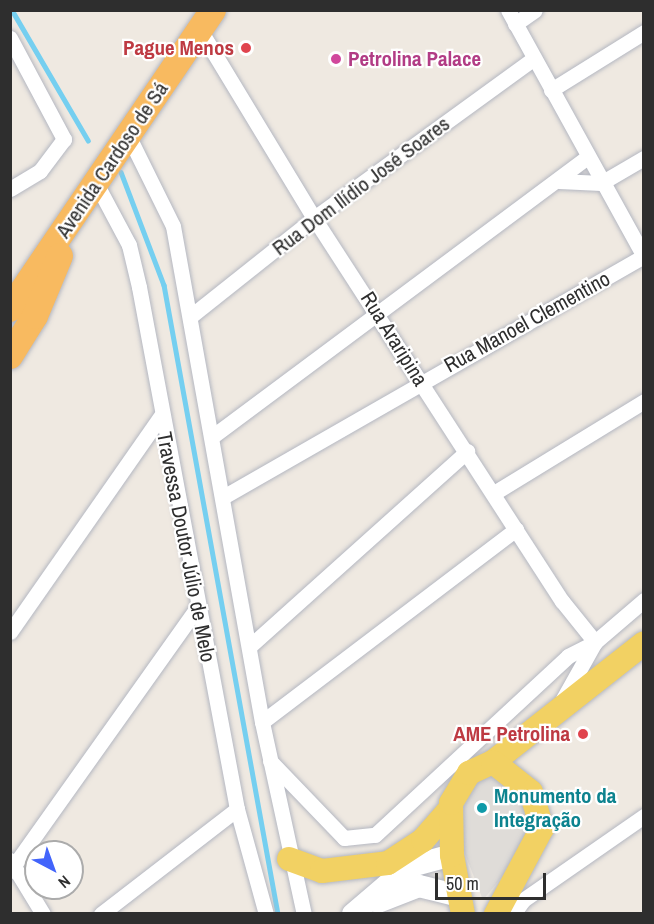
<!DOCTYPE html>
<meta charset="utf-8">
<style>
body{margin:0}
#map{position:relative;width:654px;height:924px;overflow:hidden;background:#efe9e1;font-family:"Archivo Narrow",sans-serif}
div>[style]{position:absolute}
.plaza>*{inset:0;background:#dfdcd8}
.stream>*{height:4.5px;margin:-2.25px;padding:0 2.25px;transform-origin:2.25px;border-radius:2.25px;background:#75cff0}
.roads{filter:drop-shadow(0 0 2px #b4b7c1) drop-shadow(0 0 2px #b4b7c1)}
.minor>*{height:15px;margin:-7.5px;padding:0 7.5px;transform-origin:7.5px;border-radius:7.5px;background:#fff}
.secondary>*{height:22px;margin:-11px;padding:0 11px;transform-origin:11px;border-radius:11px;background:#fff}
.primary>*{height:24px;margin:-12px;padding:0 12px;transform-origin:12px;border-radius:12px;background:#f2d163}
.trunk>*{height:26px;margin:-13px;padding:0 13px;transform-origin:13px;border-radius:13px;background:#f8ba60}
.dots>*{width:16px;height:16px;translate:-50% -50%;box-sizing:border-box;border:3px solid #fff;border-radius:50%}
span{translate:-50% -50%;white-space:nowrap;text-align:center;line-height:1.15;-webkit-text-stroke:4.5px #fff;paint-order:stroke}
.health-label{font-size:21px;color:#be3a42;font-weight:700}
.right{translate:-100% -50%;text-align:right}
.hotel-label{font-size:21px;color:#b23c85;font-weight:700}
.left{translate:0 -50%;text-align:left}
.street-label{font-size:21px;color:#2e2e2e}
.culture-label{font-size:21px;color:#0d838f;font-weight:700}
.frame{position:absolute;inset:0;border:12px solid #2e2e2e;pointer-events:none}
.north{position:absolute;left:24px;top:840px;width:60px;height:60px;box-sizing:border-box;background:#fff;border:2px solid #ababab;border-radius:50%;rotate:139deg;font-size:16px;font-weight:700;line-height:24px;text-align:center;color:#2e2e2e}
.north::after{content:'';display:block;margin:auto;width:21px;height:27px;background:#4264fb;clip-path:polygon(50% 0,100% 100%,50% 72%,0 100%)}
.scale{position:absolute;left:435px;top:873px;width:111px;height:27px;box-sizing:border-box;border:3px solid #2e2e2e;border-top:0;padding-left:8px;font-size:18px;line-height:21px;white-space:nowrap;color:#2e2e2e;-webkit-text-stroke:4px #fff;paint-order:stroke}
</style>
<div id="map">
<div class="plaza">
<div style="clip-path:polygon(496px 773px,523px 803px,531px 821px,526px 847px,483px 900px,460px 841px,462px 802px,471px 785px)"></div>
</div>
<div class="stream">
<div style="left:12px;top:10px;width:151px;rotate:59.7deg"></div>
<div style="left:121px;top:172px;width:121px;rotate:69.2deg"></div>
<div style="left:164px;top:285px;width:639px;rotate:79.73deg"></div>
</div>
<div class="roads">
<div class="minor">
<div style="left:508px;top:10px;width:281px;rotate:61.1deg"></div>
<div style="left:515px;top:24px;width:24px;rotate:-35deg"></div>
<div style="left:200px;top:30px;width:220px;rotate:58.8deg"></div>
<div style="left:314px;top:218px;width:456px;rotate:57.1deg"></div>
<div style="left:562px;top:601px;width:53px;rotate:51.2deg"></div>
<div style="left:10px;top:38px;width:115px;rotate:61.9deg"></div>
<div style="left:64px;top:139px;width:40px;rotate:127deg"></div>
<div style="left:40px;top:171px;width:35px;rotate:149deg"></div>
<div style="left:551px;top:90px;width:110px;rotate:-31.9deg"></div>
<div style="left:129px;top:137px;width:99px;rotate:63.7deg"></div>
<div style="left:173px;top:226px;width:504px;rotate:79.83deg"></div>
<div style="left:262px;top:722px;width:197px;rotate:77.7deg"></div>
<div style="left:559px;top:181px;width:42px;rotate:2.7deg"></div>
<div style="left:601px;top:183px;width:50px;rotate:-30.2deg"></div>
<div style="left:97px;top:185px;width:68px;rotate:61.9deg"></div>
<div style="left:129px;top:245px;width:43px;rotate:76.6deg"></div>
<div style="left:139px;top:287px;width:531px;rotate:79.37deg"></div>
<div style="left:237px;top:809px;width:109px;rotate:74.6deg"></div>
<div style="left:191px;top:316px;width:157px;rotate:-38.5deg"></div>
<div style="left:314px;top:218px;width:271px;rotate:-36deg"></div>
<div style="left:213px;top:436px;width:467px;rotate:-36.7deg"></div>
<div style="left:494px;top:493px;width:176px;rotate:-31.5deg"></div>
<div style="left:223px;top:497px;width:485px;rotate:-29.8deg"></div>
<div style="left:10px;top:632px;width:266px;rotate:-55.1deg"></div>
<div style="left:250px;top:646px;width:292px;rotate:-41.9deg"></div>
<div style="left:563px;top:699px;width:65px;rotate:-60.7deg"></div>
<div style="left:262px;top:722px;width:319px;rotate:-37.2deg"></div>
<div style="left:270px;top:761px;width:107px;rotate:46.1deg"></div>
<div style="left:344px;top:838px;width:31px;rotate:-6deg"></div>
<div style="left:375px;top:835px;width:263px;rotate:-42.8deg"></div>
<div style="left:568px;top:656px;width:30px;rotate:-27deg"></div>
<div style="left:595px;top:642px;width:65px;rotate:-40.6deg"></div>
<div style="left:10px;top:860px;width:63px;rotate:58.6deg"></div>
<div style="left:10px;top:871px;width:323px;rotate:-54.6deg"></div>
<div style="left:101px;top:914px;width:172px;rotate:-37.7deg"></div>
<div style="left:513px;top:914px;width:17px;rotate:-54deg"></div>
<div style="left:523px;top:900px;width:147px;rotate:-34.8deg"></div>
</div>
<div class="secondary">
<div style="left:378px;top:902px;width:44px;rotate:-21.3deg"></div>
<div style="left:419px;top:886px;width:41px;rotate:14deg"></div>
<div style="left:353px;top:914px;width:72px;rotate:-40.5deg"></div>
<div style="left:408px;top:867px;width:46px;rotate:-15.3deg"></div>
</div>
<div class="primary">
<div style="left:493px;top:762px;width:192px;rotate:-38.2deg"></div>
<div style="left:289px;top:859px;width:35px;rotate:20deg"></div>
<div style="left:322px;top:871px;width:66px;rotate:-6.9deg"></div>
<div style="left:388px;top:863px;width:42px;rotate:-33.3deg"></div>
<div style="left:423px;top:840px;width:41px;rotate:-48.9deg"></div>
<div style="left:463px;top:914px;width:60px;rotate:-100.6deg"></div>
<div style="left:452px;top:855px;width:52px;rotate:-91.1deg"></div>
<div style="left:451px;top:803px;width:35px;rotate:-59deg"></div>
<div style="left:469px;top:773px;width:26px;rotate:-25deg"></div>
<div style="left:493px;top:762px;width:48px;rotate:38.3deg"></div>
<div style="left:531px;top:792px;width:38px;rotate:73deg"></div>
<div style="left:542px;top:828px;width:98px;rotate:118.1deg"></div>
</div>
<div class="trunk">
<div style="left:10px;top:309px;width:361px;rotate:-55.8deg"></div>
<div style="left:10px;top:356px;width:47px;rotate:-58deg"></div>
<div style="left:35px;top:316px;width:65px;rotate:-67.4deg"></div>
</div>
</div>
<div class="dots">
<div style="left:246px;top:48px;background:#e0444e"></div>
<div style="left:336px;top:59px;background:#d1479c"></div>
<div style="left:583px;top:734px;background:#e0444e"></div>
<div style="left:482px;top:808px;background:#0f9aa8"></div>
</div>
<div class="health-label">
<span class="right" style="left:234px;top:48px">Pague Menos</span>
<span class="right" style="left:570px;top:734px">AME Petrolina</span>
</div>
<div class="hotel-label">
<span class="left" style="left:348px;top:59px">Petrolina Palace</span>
</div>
<div class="street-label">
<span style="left:112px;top:160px;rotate:-56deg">Avenida Cardoso de Sá</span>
<span style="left:361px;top:186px;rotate:-37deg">Rua Dom Ilídio José Soares</span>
<span style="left:527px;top:322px;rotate:-29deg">Rua Manoel Clementino</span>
<span style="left:394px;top:339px;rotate:58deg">Rua Araripina</span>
<span style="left:186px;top:547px;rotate:79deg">Travessa Doutor Júlio de Melo</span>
</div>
<div class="culture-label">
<span class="left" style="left:494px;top:808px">Monumento da<br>Integração</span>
</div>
<div class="frame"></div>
<div class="north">N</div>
<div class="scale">50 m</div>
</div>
